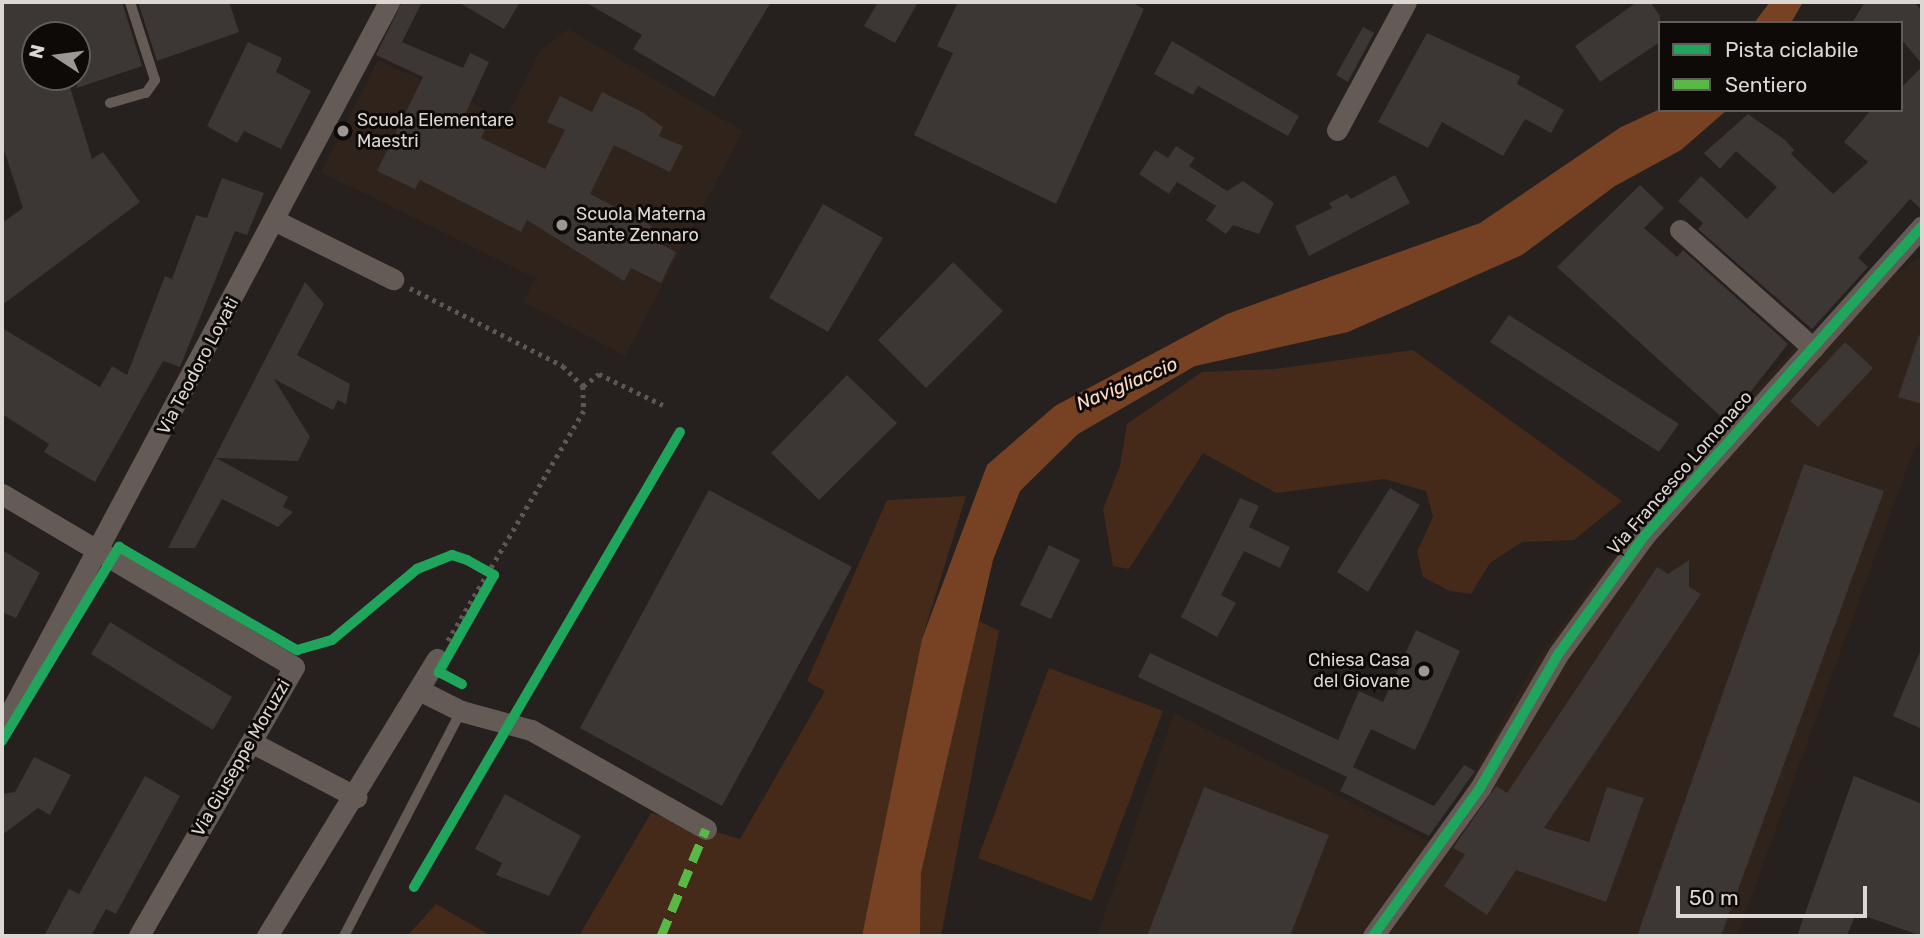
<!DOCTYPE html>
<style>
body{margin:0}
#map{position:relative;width:1924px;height:938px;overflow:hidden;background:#26201e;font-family:Rubik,sans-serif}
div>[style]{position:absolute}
.built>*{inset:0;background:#30231b}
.green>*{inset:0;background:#462a19}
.water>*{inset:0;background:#764223}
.building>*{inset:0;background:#3c3634}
.path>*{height:4.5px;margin-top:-2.25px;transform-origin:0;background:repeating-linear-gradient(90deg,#5e5754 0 3.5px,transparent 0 8.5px)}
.service>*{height:10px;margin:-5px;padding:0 5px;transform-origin:5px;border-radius:5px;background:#645b56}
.minor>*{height:21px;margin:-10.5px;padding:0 10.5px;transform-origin:10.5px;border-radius:10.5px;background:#645b56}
.quiet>*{height:9px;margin-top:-4.5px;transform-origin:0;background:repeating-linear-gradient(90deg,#58b947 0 18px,transparent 0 27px)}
.cycleway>*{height:10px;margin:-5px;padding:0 5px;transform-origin:5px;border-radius:5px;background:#20a55d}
.dots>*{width:19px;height:19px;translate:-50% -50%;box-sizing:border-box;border:4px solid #0e0a08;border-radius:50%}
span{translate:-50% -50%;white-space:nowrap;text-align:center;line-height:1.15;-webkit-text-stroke:6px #0e0a08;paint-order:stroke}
.poi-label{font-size:18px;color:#ddd7d3}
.left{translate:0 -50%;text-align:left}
.right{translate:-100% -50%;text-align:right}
.street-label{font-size:18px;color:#ddd7d3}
.water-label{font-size:19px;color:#ffdbc7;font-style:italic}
.frame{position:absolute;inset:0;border:4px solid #ddd7d3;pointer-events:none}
.legend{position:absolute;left:1658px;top:21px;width:245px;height:91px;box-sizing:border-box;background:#0e0a08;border:2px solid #615c59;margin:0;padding:9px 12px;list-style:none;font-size:21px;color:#ddd7d3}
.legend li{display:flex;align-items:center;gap:14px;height:35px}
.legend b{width:35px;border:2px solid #615c59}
.north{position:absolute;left:21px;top:21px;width:70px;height:70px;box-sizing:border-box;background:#0e0a08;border:2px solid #615c59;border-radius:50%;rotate:283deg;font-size:19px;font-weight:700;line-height:28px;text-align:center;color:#ddd7d3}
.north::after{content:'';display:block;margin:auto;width:24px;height:32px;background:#9d9794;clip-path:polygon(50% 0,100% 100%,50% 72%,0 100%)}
.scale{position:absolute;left:1676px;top:886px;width:191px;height:32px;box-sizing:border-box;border:4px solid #ddd7d3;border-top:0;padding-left:9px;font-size:21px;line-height:24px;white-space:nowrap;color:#ddd7d3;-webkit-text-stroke:5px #0e0a08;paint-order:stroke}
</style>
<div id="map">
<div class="built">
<div style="clip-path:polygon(568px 29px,743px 131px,625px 356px,523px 302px,535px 278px,321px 172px,378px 60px,506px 119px,539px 52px)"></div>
<div style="clip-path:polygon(1922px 255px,1922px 442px,1915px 447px,1737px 936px,1097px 936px,1174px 713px,1435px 844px,1536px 661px,1649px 506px,1799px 343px)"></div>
</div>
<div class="green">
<div style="clip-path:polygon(1413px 350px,1622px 501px,1574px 540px,1522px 542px,1490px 563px,1471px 594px,1450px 591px,1423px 577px,1417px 552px,1433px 517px,1426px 491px,1384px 479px,1276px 493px,1203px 453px,1129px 569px,1113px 566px,1103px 509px,1120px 466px,1127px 424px,1202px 372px,1275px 369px)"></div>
<div style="clip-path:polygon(966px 496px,922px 639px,862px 936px,579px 936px,651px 813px,740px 839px,825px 691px,807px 681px,887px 500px)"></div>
<div style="clip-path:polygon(979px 621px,999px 631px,941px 936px,920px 936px,921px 873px)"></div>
<div style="clip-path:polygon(1049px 668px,1163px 711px,1092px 901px,978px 858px)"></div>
<div style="clip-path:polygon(436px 904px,491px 936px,407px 936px)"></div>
</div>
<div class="water">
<div style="clip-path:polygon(1770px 2px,1803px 2px,1791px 23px,1754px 23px)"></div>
<div style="clip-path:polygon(1660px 109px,1727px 110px,1681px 150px,1615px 186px,1522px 255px,1348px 332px,1195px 366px,1078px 434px,1020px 491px,993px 560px,921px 873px,920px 936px,862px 936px,922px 639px,987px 465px,1055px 406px,1227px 314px,1480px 223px,1621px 127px)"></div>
</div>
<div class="building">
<div style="clip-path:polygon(2px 2px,122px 2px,142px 66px,77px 88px,77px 35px,35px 35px,35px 77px,67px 77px,92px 159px,103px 152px,140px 202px,2px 305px,2px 223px,23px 208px,2px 144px)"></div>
<div style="clip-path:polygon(138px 2px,229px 2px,239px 32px,157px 61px)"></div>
<div style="clip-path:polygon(402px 2px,422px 2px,402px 42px,463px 68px,470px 53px,489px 62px,463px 119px,485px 130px,481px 138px,545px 169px,565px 130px,547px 122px,560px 96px,592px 112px,602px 92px,642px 112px,663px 127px,659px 136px,683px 146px,670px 172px,614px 145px,590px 194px,652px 226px,646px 237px,676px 252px,661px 283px,631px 268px,624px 281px,527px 220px,521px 232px,420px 180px,415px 189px,377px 171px,423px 77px,376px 55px)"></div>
<div style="clip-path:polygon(458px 2px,520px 2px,504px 29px)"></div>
<div style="clip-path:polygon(585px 2px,771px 2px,714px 97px,633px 49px,642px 35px)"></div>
<div style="clip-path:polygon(878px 2px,918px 2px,895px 43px,864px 26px)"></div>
<div style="clip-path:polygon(958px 2px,1131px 2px,1144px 9px,1056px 204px,914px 135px,953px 53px,937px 46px)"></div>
<div style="clip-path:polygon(1637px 2px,1650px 2px,1660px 16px,1660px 42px,1600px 82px,1575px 46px)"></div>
<div style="clip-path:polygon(1865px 2px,1914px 2px,1922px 11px,1922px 64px,1901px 39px,1901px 23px,1852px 23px)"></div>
<div style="clip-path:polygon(1363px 27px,1374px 33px,1348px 82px,1336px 75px)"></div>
<div style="clip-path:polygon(1427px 33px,1520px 76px,1517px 84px,1564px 110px,1551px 133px,1525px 119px,1503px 156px,1442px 122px,1428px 148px,1378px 122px)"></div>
<div style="clip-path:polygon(1172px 41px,1299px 116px,1288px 136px,1198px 86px,1193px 95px,1154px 74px)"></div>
<div style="clip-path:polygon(248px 42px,282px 58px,276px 72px,311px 91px,281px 149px,244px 131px,237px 143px,207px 126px)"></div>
<div style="clip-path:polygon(1922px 67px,1922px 210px,1910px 199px,1858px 258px,1868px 267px,1812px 329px,1698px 229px,1703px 223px,1678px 201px,1701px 176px,1747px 219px,1777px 187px,1736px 151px,1720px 169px,1704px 153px,1748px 114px,1785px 140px,1794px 150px,1791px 154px,1833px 194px,1868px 162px,1844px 142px,1871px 110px,1901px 110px,1901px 88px)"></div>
<div style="clip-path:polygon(1176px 146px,1195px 158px,1189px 166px,1227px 191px,1243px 181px,1274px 203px,1259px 234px,1233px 225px,1226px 234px,1206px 220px,1216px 206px,1177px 182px,1169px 194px,1139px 174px,1155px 150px,1168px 158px)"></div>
<div style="clip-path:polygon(1395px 175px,1410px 203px,1309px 256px,1295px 226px,1332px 208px,1329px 203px,1347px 194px,1351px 199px)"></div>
<div style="clip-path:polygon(222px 178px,264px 193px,247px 235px,235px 231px,180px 367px,163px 361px,95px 482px,44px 452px,49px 444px,2px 414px,2px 328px,100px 387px,112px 366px,127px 375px,165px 276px,172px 279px,196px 215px,207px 218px)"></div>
<div style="clip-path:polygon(1640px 185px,1664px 208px,1644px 228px,1677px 257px,1683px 250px,1788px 344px,1727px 422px,1557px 267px)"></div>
<div style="clip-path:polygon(823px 204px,883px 238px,828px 332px,769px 298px)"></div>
<div style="clip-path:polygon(953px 262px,1003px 311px,926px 388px,878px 340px)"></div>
<div style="clip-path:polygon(305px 282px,324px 304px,297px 355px,350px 384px,346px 404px,338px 400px,333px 410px,274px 379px,310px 437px,298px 461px,216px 458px,288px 497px,283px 507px,293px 512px,278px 527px,222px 499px,195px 548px,168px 548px)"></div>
<div style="clip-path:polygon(1509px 315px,1679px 424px,1659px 452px,1490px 342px)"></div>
<div style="clip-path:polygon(1919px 335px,1922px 336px,1922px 404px,1898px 397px)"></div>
<div style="clip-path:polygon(1845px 342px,1873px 368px,1818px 427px,1790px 401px)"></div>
<div style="clip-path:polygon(847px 375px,897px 423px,819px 500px,771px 453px)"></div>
<div style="clip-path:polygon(1804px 464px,1884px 491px,1721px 936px,1637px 936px)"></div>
<div style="clip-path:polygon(1390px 488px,1420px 505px,1368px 592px,1337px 572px)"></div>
<div style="clip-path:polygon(709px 490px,852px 567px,722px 806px,580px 728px)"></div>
<div style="clip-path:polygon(1240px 498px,1259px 506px,1249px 527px,1290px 547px,1280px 568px,1244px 551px,1221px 595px,1236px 603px,1217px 637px,1181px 617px)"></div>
<div style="clip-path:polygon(1049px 545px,1080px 560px,1051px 619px,1020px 605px)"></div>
<div style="clip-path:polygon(2px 550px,40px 573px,16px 618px,2px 612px)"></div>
<div style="clip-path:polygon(1689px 560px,1689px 587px,1701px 594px,1544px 828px,1589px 842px,1607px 787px,1644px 798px,1606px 902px,1516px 870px,1487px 915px,1444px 886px,1465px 854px,1453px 848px,1496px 786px,1507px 793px,1657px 567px,1668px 574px)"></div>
<div style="clip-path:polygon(110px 622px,232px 697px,213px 730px,91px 654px)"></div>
<div style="clip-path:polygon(1416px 630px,1460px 651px,1428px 723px,1415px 750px,1371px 729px,1353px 767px,1434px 806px,1464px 765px,1475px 771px,1429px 836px,1340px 791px,1347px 777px,1138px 677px,1150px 653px,1338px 740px,1359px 691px,1383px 702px)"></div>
<div style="clip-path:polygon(1922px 647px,1922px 729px,1893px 716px)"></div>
<div style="clip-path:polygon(34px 757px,71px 775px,50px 815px,38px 808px,2px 835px,2px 794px,15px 792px)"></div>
<div style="clip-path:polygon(145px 776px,180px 796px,116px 914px,106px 909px,91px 936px,44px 936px,69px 889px,79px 894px)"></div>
<div style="clip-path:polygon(1854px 776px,1922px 804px,1922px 936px,1856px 913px,1847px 936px,1797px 936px)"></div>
<div style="clip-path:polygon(1204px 787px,1329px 835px,1290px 936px,1147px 936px)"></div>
<div style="clip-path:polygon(505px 794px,581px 836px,549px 896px,496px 875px,502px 863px,475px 849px)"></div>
</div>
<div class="path">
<div style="left:410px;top:288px;width:172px;rotate:27deg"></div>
<div style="left:563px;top:366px;width:28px;rotate:45deg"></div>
<div style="left:583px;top:386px;width:25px;rotate:88deg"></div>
<div style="left:584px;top:411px;width:267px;rotate:120.6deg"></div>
<div style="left:583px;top:386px;width:20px;rotate:-37deg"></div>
<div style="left:599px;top:374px;width:71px;rotate:25.8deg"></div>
</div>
<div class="service">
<div style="left:110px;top:103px;width:37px;rotate:-16deg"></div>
<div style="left:146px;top:93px;width:16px;rotate:-55deg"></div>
<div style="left:155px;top:80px;width:82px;rotate:-107.8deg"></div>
<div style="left:344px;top:936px;width:254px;rotate:-62.5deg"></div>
</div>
<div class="minor">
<div style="left:1337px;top:130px;width:145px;rotate:-61.7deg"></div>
<div style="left:276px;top:221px;width:131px;rotate:26.4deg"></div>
<div style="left:1680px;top:230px;width:178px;rotate:41.6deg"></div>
<div style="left:2px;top:494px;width:339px;rotate:30.6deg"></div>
<div style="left:294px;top:667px;width:310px;rotate:120deg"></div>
<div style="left:421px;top:691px;width:45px;rotate:26.6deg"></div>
<div style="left:461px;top:711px;width:73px;rotate:15.2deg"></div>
<div style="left:531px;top:730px;width:201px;rotate:29.5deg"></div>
<div style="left:2px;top:728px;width:823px;rotate:-61.94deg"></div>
<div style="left:251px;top:742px;width:119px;rotate:27.6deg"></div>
<div style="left:267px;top:936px;width:325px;rotate:-58.5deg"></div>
<div style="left:1373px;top:936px;width:183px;rotate:-54.1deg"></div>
<div style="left:1480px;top:788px;width:156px;rotate:-59.7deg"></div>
<div style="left:1559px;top:653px;width:146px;rotate:-53.9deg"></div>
<div style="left:1645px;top:535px;width:415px;rotate:-48.1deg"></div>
</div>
<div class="quiet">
<div style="left:661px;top:936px;width:116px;rotate:-67.2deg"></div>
</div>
<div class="cycleway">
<div style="left:2px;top:741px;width:227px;rotate:-58.9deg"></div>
<div style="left:119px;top:547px;width:206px;rotate:30.1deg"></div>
<div style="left:297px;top:650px;width:36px;rotate:-16deg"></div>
<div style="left:332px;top:640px;width:111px;rotate:-39.9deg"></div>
<div style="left:417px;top:569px;width:38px;rotate:-22deg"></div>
<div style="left:452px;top:555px;width:16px;rotate:18deg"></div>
<div style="left:467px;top:560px;width:31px;rotate:29deg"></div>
<div style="left:494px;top:575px;width:112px;rotate:119.6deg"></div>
<div style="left:439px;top:672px;width:26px;rotate:28deg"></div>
<div style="left:414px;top:887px;width:527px;rotate:-59.69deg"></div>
<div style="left:1373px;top:936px;width:183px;rotate:-54.1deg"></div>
<div style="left:1480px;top:788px;width:156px;rotate:-59.7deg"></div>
<div style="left:1559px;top:653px;width:146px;rotate:-53.9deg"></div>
<div style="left:1645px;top:535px;width:415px;rotate:-48.1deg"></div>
</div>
<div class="dots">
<div style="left:343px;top:131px;background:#9d9794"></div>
<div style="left:562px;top:225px;background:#9d9794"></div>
<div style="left:1424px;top:671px;background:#9d9794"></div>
</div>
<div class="poi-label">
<span class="left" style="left:357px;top:131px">Scuola Elementare<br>Maestri</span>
<span class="left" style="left:576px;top:225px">Scuola Materna<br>Sante Zennaro</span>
<span class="right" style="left:1410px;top:671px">Chiesa Casa<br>del Giovane</span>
</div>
<div class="street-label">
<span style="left:198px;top:366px;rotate:-62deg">Via Teodoro Lovati</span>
<span style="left:1680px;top:473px;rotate:-49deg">Via Francesco Lomonaco</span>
<span style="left:241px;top:758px;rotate:-60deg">Via Giuseppe Moruzzi</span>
</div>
<div class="water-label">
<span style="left:1127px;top:384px;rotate:-23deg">Navigliaccio</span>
</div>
<div class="frame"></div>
<ul class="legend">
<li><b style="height:9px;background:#20a55d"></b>Pista ciclabile</li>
<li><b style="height:9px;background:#58b947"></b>Sentiero</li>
</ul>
<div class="north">N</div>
<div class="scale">50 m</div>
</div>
